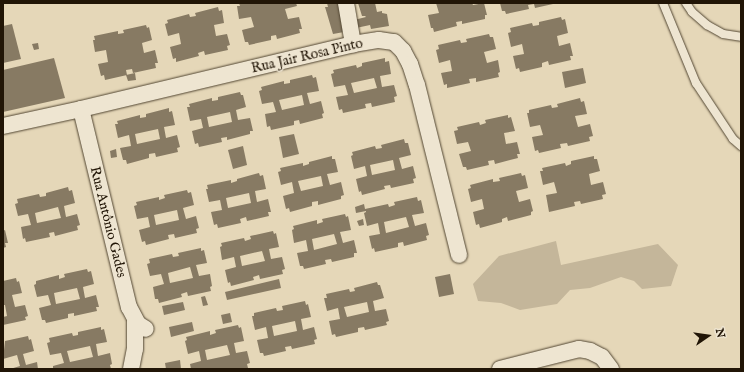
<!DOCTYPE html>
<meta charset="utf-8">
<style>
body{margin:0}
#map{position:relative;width:744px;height:372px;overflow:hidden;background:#e5d7b8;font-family:"IM FELL English",serif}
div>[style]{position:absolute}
.green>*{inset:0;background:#c4b69a}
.building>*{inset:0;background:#877a63}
.roads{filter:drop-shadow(0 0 1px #524632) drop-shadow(0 0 1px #524632)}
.lane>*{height:8px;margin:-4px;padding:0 4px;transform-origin:4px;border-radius:4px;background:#eee5d1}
.street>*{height:16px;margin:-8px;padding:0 8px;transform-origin:8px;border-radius:8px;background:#eee5d1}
span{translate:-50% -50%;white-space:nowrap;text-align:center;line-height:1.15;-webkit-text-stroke:3px #eee5d1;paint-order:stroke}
.street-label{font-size:14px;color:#211506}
.frame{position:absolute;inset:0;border:4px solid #211506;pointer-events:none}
.north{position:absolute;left:688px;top:316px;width:40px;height:40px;-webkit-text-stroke:3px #eee5d1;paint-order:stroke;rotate:77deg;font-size:11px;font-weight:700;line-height:16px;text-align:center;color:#211506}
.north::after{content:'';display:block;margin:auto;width:14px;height:18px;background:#211506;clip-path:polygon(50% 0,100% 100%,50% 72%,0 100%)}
</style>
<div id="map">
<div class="green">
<div style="clip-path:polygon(556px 241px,561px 265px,658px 244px,678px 265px,671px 286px,642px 289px,634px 281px,621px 277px,590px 288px,570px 290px,557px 304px,520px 310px,501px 303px,478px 301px,473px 284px,499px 256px)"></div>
</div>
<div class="building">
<div style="clip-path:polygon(239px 3px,296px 3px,297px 6px,285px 9px,288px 19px,299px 17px,302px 29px,299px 29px,300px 33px,277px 39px,276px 35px,271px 36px,271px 40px,249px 45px,248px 42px,245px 42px,242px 30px,254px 27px,251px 17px,239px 19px,237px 6px,240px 6px)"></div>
<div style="clip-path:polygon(327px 3px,338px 3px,344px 32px,333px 34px,325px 7px,328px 7px)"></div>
<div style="clip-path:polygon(358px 3px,375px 3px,377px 12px,382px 11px,382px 13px,387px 14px,389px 26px,371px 29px,370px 25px,356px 28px,354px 20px,366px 17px,365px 16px,362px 16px)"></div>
<div style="clip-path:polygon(436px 3px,472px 3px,473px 5px,484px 3px,487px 15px,485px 15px,485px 19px,462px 24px,462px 21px,456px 22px,457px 26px,434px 32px,433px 28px,431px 28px,428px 15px,439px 13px)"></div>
<div style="clip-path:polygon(500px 3px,553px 3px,553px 4px,535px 8px,534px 4px,528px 5px,529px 9px,506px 14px,505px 11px,502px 11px)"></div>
<div style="clip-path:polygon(218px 7px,219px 11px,222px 10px,224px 23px,214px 25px,216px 36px,227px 34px,230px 45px,227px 46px,228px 50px,205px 55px,204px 51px,198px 53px,199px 56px,176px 62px,176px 58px,173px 59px,170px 47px,181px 44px,179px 33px,168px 36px,165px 24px,168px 23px,167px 20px,189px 14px,190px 17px,196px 16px,195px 13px)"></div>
<div style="clip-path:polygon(561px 17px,562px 20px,565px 19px,568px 33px,557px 36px,559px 46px,570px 43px,573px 56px,570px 56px,571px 60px,549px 65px,548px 61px,542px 63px,542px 67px,520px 72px,519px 68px,516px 69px,513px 56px,524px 54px,522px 44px,511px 47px,508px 33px,511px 32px,510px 28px,532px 23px,533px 26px,539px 25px,539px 22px)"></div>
<div style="clip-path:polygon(12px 24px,21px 59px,3px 63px,3px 26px)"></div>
<div style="clip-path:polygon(146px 25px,147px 28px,149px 27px,152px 40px,142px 43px,144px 53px,155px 50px,158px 63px,155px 63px,156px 68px,133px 73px,132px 69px,126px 70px,127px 75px,105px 80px,104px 75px,101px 76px,98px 64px,108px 62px,106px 50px,95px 52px,93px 40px,95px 40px,94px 36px,118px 31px,118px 34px,124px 33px,123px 30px)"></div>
<div style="clip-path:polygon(489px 34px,490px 37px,493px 37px,496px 49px,484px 52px,487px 63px,498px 60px,500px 72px,498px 73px,499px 77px,476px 82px,476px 78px,469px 79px,470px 83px,447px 88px,447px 84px,444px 85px,441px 73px,452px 71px,450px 60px,439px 63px,436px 50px,439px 49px,438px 45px,460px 40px,461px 43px,467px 42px,466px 39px)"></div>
<div style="clip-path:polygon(38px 43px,39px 49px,34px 50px,32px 44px)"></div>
<div style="clip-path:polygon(54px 58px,65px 98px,3px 112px,3px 70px)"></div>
<div style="clip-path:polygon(evenodd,385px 58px,385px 62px,389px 61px,391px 74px,380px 76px,382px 87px,394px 85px,397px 96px,394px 97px,395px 102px,372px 107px,371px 103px,365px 104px,366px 108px,343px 113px,342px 109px,339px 110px,336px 97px,348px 95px,345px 85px,334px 87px,331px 74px,334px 73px,333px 70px,356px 65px,357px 68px,362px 66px,362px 63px,385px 58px,374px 78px,377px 88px,354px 93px,351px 83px,374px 78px)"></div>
<div style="clip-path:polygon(583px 68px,586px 83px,565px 88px,562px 72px)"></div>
<div style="clip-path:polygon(135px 73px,136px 80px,128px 81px,126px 75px)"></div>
<div style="clip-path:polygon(evenodd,312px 75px,313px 78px,316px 77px,319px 91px,307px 93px,310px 104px,321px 101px,324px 113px,322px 114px,323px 118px,300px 124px,299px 120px,294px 121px,294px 125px,271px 130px,270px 126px,267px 127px,265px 114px,276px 112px,273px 102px,262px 104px,259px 91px,262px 90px,261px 87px,284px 81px,284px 84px,290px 83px,290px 80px,312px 75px,302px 95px,304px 105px,282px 110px,279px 100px,302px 95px)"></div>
<div style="clip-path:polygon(evenodd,240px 92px,241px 95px,243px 95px,246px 107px,236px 110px,238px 120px,250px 118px,253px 131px,250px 131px,250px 134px,227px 140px,227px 137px,221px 138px,222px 142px,199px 147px,198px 143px,195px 144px,192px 131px,203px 128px,201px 119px,190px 121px,187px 107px,190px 107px,189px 104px,212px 98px,212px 101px,218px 100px,218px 97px,240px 92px,230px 112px,232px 122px,209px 127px,207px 117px,230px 112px)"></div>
<div style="clip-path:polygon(580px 98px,581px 102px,584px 101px,587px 114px,575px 116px,578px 127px,590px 124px,593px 136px,589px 137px,590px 141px,568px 146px,567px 143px,560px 144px,561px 148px,539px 153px,538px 150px,535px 151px,532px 137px,543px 135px,540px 125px,530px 127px,527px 113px,529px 113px,529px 110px,551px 105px,552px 108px,558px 107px,557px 104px)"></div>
<div style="clip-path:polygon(evenodd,169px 108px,169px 112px,172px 111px,175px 125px,164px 127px,166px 138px,177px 135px,180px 147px,177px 148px,178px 152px,156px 157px,155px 153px,149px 154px,149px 158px,127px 164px,126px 160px,123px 160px,120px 148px,131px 146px,129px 135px,118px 138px,115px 124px,118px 124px,117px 121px,140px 115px,140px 118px,146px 117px,146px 114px,169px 108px,158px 129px,160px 139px,137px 144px,135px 134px,158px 129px)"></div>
<div style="clip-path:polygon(508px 115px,508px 118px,511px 117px,515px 131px,504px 133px,506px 144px,517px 142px,520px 154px,517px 154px,518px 158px,495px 164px,494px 160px,488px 161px,489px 165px,467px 170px,466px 167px,463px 167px,459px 154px,471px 151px,468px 142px,457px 144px,454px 131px,458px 130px,457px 127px,479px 122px,480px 125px,486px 123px,485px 120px)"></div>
<div style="clip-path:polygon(294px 134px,299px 154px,283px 158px,279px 137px)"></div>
<div style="clip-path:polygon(evenodd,404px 139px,405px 143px,408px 143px,411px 155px,399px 158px,402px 169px,413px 166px,416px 178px,413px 179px,414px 183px,391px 188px,390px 185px,384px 186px,385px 189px,362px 195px,361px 191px,359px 192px,356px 179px,367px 176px,365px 166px,354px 169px,351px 156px,353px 155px,352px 152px,375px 146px,376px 149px,382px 148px,381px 145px,404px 139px,393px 160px,395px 170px,372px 175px,370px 165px,393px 160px)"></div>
<div style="clip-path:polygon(243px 146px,247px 165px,233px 169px,228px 150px)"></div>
<div style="clip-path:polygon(116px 149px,117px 157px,111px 158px,110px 151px)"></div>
<div style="clip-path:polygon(evenodd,332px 156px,332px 159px,335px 159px,338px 172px,327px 174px,330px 185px,341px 182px,344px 195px,341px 196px,341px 199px,318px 205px,318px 201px,312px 202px,312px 206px,290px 212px,289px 208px,286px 209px,283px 196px,294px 193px,292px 182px,281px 185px,278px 172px,281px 171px,280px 168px,303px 163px,303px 166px,309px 164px,309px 162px,332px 156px,321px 176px,323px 186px,301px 191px,298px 181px,321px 176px)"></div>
<div style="clip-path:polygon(594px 156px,594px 159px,597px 159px,600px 171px,589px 174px,591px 185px,603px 182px,606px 194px,602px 195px,603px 199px,581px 204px,580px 201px,574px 202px,575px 206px,549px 212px,546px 195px,557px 193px,554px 182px,543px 185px,540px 171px,543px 171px,542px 168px,565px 163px,566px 166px,571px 164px,571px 161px)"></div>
<div style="clip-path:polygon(evenodd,259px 173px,260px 176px,263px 175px,266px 189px,255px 191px,257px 202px,268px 199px,271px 212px,268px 212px,269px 216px,247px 221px,246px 217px,240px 219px,241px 223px,218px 228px,217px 224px,214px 225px,211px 212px,222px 210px,220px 200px,209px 202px,206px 189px,208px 189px,207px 185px,231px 180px,231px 183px,237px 181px,237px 179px,259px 173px,249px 193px,251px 203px,228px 208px,226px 198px,249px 193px)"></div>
<div style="clip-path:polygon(521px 173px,522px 176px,525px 175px,528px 188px,516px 191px,519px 202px,530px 199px,533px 211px,531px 212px,531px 215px,508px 221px,507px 217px,502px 219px,502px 222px,480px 228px,479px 224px,476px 225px,473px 212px,484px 209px,482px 199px,471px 202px,468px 189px,471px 188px,470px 185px,493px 179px,493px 182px,500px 181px,499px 178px)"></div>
<div style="clip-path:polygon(evenodd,68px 187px,69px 191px,72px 190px,75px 203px,64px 206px,66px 217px,77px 214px,80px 225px,77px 226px,78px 230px,55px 236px,54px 232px,49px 233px,50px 237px,26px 242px,25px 238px,23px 239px,21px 227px,31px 225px,28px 214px,18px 216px,15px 204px,18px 203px,17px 199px,39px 194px,40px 197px,46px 196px,46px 193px,68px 187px,58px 207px,61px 218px,37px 223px,35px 213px,58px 207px)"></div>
<div style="clip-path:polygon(evenodd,187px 190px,188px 193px,191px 192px,194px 205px,183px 208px,186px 219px,196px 216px,199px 228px,196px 229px,197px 233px,175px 238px,174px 234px,168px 235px,169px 239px,146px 245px,145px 241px,142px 242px,139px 230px,150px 227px,148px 217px,137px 219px,134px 206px,137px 205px,136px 202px,159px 197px,159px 200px,165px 198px,164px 195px,187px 190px,177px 210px,179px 220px,156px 225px,154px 215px,177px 210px)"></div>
<div style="clip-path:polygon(evenodd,417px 197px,418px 201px,421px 200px,424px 213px,412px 215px,415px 226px,426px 223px,429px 235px,426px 236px,427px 240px,404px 246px,403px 242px,398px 243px,398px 247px,375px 252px,374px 248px,372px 249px,369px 236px,380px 234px,378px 223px,367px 226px,364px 213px,366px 212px,366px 211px,356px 213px,355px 207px,364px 204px,365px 209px,388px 204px,389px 207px,395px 205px,394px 202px,417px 197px,406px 217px,409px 227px,386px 233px,384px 222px,406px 217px)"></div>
<div style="clip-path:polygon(evenodd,345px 214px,346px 217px,348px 216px,351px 230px,340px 232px,343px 243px,354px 240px,357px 253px,354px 253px,354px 257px,332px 262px,331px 259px,325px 260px,326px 264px,304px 269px,303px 266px,300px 266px,297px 253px,308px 251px,306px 240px,294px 243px,292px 230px,294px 229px,293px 226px,317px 220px,317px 224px,323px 222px,322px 219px,345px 214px,334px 234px,337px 244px,314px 250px,312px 239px,334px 234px)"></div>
<div style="clip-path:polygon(363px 219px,364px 225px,359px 226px,357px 221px)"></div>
<div style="clip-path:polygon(5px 230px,8px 243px,5px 243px,6px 247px,3px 248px,3px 231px)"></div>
<div style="clip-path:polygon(evenodd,273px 231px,274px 234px,276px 233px,279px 247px,269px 249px,271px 259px,282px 257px,285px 269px,282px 270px,283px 274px,260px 279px,259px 275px,253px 277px,254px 280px,231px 286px,230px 282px,228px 283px,225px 270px,236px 267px,234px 257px,222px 260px,220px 247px,222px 246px,221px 243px,244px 238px,245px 241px,251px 239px,250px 236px,273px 231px,262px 251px,265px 261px,242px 266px,240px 256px,262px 251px)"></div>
<div style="clip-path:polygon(evenodd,201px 248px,201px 251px,204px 250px,207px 263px,196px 265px,199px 276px,210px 274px,212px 286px,210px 287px,211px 291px,188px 296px,187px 292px,181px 294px,182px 297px,159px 303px,158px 299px,155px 299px,153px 287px,164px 284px,161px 274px,150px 276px,147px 264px,150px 263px,149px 259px,172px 254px,173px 257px,179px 256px,178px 253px,201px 248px,190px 267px,193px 278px,170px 283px,168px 273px,190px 267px)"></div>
<div style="clip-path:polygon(evenodd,87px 269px,88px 272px,91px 271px,94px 284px,83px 287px,85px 298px,96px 295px,99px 307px,96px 307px,97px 311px,74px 316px,74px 313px,68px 314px,68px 318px,46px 323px,45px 320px,42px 320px,39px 308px,51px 305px,48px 295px,37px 297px,34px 285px,36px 284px,36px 281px,59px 275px,59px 279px,65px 277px,64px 274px,87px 269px,77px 288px,80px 299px,56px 304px,54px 293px,77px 288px)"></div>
<div style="clip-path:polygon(450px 274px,454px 294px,439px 297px,435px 277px)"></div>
<div style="clip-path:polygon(16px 278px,17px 282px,19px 281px,22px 293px,12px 295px,15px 307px,25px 305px,28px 316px,25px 317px,26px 320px,3px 325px,3px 317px,7px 316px,5px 305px,3px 305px,3px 281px)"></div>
<div style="clip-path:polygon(279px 279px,281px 288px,227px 300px,225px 292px)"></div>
<div style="clip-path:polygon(evenodd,377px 282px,378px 285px,380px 285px,384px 298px,373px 301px,375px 311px,386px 309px,389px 321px,386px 322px,387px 325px,365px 330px,364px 327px,358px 328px,358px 332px,336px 337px,335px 334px,332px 335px,329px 321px,340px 319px,338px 308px,327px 311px,324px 298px,327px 298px,326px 294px,349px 289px,350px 292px,355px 291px,354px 288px,377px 282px,367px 302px,369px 312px,347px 317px,344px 307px,367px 302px)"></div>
<div style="clip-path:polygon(205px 296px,208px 305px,203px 306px,201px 297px)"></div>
<div style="clip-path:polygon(evenodd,305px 301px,306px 305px,308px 304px,311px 317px,301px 319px,303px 330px,314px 327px,317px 339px,314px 340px,315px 344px,292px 349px,291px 346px,285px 347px,286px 351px,264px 356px,263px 353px,260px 353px,257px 340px,268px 338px,266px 327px,255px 330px,252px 316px,254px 316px,254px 313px,276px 308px,277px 311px,283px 310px,282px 306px,305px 301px,295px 321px,297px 331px,274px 336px,272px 326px,295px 321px)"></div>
<div style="clip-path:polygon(183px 302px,185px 310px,164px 315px,162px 306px)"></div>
<div style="clip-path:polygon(230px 313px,232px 322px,223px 324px,221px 315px)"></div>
<div style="clip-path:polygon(192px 322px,194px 331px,171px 337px,169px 327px)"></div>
<div style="clip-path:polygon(evenodd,238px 325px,239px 328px,241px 327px,244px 341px,234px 343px,236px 353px,247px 351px,250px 363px,247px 364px,248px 368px,191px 369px,190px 364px,201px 361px,199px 351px,188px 354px,185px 341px,187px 340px,186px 337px,210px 331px,210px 335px,216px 333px,215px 330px,238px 325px,227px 345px,230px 355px,207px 360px,205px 350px,227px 345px)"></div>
<div style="clip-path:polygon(evenodd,101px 327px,101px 330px,104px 329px,107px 342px,96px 344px,98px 356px,110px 353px,112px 364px,110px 365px,111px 369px,53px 369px,53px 366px,64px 363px,61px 353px,50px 355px,47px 343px,50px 342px,49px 338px,72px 333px,73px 336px,78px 335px,78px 332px,101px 327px,90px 346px,93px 357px,70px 362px,67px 351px,90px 346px)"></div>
<div style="clip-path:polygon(28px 336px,29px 340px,31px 339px,34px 351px,23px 354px,26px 365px,37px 362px,38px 369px,10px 369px,20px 366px,17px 355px,3px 359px,5px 341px)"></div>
<div style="clip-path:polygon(180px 360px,181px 369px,166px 369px,165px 363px)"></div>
</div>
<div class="roads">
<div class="lane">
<div style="left:663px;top:3px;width:87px;rotate:67.6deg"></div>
<div style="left:696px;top:83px;width:67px;rotate:56.5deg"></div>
<div style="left:733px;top:139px;width:11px;rotate:41deg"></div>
<div style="left:686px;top:3px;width:11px;rotate:56deg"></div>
<div style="left:692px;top:12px;width:20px;rotate:41deg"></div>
<div style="left:707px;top:25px;width:18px;rotate:29deg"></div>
<div style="left:723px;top:34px;width:18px;rotate:9deg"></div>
</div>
<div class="street">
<div style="left:346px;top:3px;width:42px;rotate:80.3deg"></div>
<div style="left:81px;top:109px;width:204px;rotate:76.4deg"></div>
<div style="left:129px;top:307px;width:19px;rotate:62deg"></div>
<div style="left:138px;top:324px;width:9px;rotate:32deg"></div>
<div style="left:3px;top:126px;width:80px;rotate:-12.3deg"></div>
<div style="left:81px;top:109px;width:280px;rotate:-13.4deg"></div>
<div style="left:353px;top:44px;width:26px;rotate:-9deg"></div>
<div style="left:379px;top:40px;width:15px;rotate:8deg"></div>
<div style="left:394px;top:42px;width:13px;rotate:45deg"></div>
<div style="left:403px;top:51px;width:15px;rotate:62deg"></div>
<div style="left:410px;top:64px;width:22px;rotate:72deg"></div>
<div style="left:417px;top:85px;width:175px;rotate:76.1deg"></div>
<div style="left:131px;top:369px;width:20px;rotate:-79deg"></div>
<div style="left:135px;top:349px;width:29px;rotate:-90deg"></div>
<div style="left:500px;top:369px;width:81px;rotate:-14.2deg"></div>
<div style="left:579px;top:349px;width:11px;rotate:10deg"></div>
<div style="left:590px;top:351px;width:13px;rotate:27deg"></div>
<div style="left:602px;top:357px;width:15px;rotate:53deg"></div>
</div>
</div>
<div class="street-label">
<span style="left:307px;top:56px;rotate:-13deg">Rua Jair Rosa Pinto</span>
<span style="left:108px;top:222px;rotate:76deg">Rua Antônio Gades</span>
</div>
<div class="frame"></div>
<div class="north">N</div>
</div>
